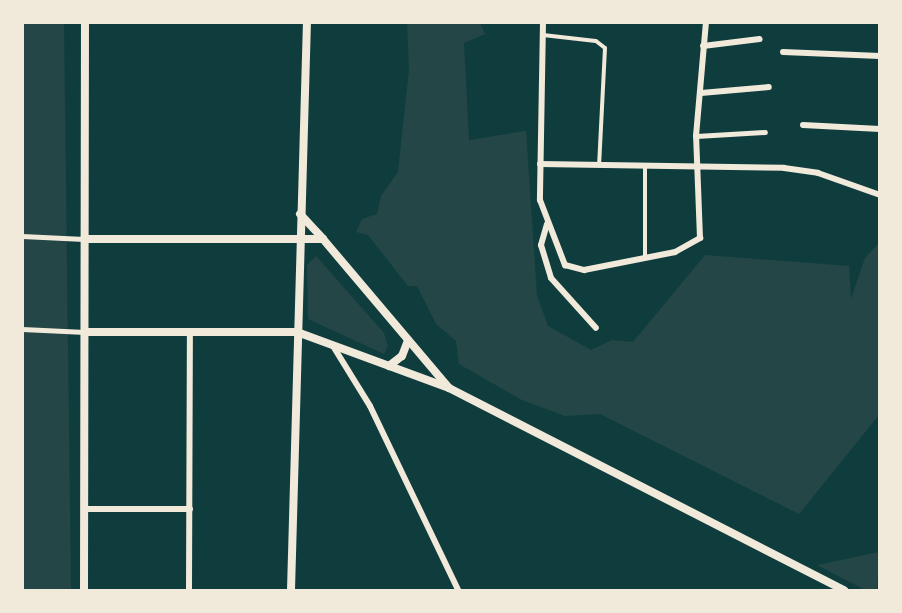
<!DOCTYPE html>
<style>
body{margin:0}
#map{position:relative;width:902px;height:613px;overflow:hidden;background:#0f3d3e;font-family:Overpass,sans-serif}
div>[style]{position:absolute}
.green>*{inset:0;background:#244646}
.service>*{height:4px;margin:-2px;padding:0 2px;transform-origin:2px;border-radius:2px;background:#f1e9da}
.pedestrian>*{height:5px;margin:-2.5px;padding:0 2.5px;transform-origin:2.5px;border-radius:2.5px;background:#f1e9da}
.minor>*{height:6px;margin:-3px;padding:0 3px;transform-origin:3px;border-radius:3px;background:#f1e9da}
.tertiary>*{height:8px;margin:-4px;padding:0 4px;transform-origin:4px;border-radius:4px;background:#f1e9da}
span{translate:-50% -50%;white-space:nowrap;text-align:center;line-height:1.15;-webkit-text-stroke:5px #f1e9da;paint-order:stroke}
.frame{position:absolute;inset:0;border:24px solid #f1e9da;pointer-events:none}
</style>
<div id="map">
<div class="green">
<div style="clip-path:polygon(22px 23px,64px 23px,71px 590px,23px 590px)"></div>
<div style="clip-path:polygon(407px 23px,480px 23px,485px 34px,464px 43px,469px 140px,526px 131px,537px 295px,548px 326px,591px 350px,612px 340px,633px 342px,705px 255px,849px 266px,851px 299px,865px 258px,879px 243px,879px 415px,799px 514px,600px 414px,565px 416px,522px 400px,459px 364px,456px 341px,436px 324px,417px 286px,408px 286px,368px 235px,356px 232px,362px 219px,377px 214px,381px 196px,398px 172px,409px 70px)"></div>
<div style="clip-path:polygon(316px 256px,384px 333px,388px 346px,384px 354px,308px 319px,307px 265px)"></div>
<div style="clip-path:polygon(879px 552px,877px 590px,865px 590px,817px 565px)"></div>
</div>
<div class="service">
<div style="left:543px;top:35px;width:53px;rotate:6.5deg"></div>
<div style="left:596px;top:41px;width:11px;rotate:38deg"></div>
<div style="left:605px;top:48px;width:117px;rotate:92.9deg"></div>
<div style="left:645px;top:258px;width:92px;rotate:-90deg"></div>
</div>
<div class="pedestrian">
<div style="left:696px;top:136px;width:69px;rotate:-3.3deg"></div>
<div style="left:22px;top:236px;width:62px;rotate:2.8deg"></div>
<div style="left:22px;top:329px;width:63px;rotate:2.7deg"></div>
</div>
<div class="minor">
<div style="left:543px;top:22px;width:178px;rotate:91deg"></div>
<div style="left:540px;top:200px;width:70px;rotate:69deg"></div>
<div style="left:565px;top:265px;width:20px;rotate:15deg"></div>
<div style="left:584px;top:270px;width:93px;rotate:-11.2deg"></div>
<div style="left:675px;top:252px;width:29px;rotate:-29deg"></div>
<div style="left:700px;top:238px;width:102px;rotate:-92.2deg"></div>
<div style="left:696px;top:136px;width:114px;rotate:-85deg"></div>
<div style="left:703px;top:46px;width:57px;rotate:-7deg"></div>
<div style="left:783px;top:52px;width:97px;rotate:2.4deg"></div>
<div style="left:701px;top:93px;width:68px;rotate:-5deg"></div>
<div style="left:803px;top:125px;width:77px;rotate:3deg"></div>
<div style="left:540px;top:164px;width:244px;rotate:0.9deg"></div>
<div style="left:784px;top:168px;width:34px;rotate:8deg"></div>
<div style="left:818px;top:173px;width:66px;rotate:19.5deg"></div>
<div style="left:547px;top:224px;width:22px;rotate:106deg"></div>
<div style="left:541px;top:245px;width:34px;rotate:73deg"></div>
<div style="left:551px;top:278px;width:67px;rotate:48deg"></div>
<div style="left:333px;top:346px;width:70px;rotate:58.3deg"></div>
<div style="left:370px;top:406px;width:204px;rotate:64.4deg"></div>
<div style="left:84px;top:509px;width:106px"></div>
<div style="left:189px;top:590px;width:258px;rotate:-89.8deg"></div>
</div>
<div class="tertiary">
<div style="left:300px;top:214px;width:34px;rotate:47deg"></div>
<div style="left:84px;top:239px;width:239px"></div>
<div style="left:323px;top:239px;width:195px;rotate:49.8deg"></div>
<div style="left:85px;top:332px;width:212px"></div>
<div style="left:297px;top:332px;width:162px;rotate:20.2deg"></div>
<div style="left:449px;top:388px;width:444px;rotate:27.1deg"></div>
<div style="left:389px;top:366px;width:16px;rotate:-38deg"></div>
<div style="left:402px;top:356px;width:17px;rotate:-69deg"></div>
<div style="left:84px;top:590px;width:568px;rotate:-89.9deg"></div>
<div style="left:291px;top:590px;width:568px;rotate:-88.39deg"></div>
</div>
<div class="frame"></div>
</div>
